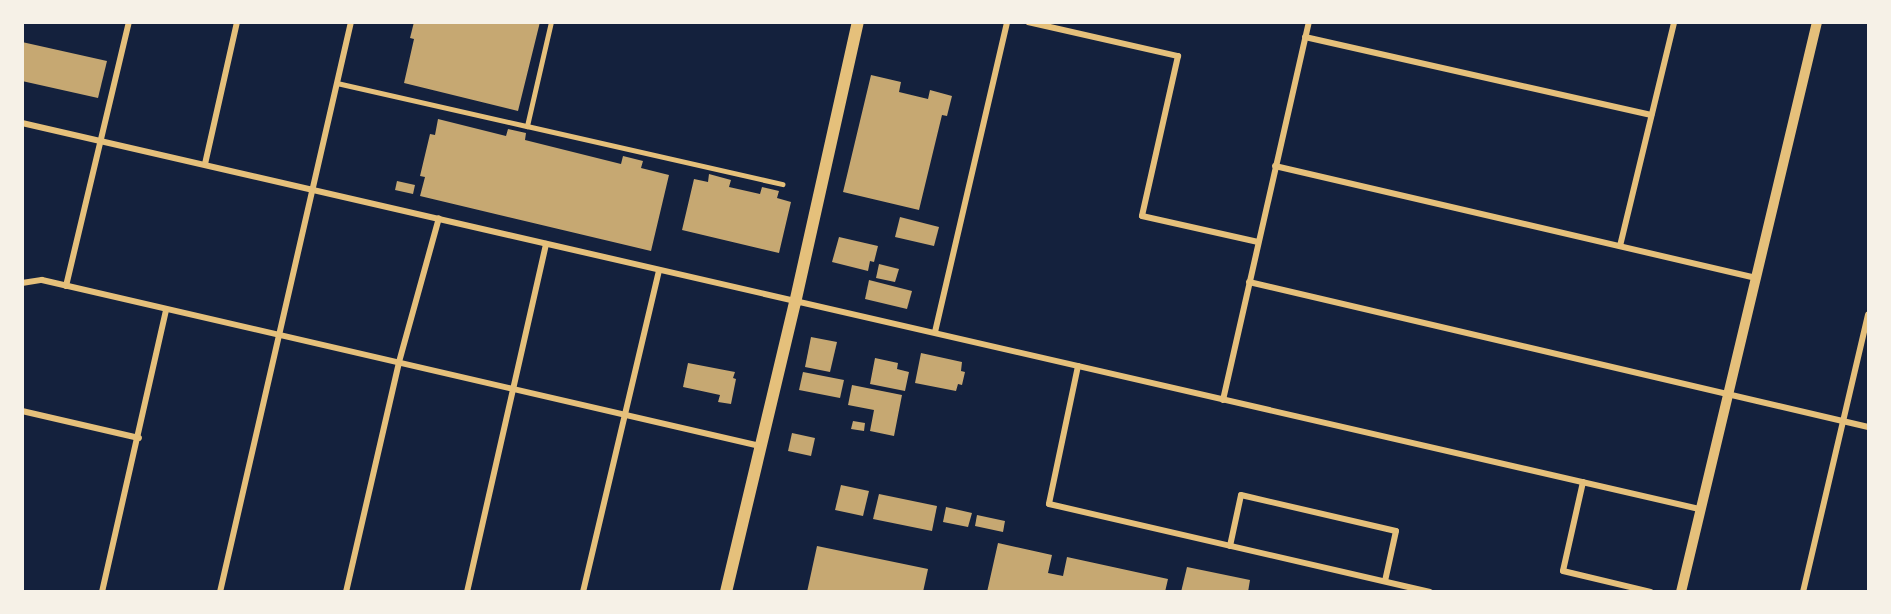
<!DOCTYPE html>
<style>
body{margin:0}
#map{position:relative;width:1891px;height:614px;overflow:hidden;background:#14213d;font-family:"Noto Serif",serif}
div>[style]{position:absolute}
.building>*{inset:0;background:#c6a872}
.service>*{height:4.5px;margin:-2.25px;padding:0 2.25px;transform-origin:2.25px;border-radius:2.25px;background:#e5c07b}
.minor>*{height:6px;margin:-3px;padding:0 3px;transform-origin:3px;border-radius:3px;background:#e5c07b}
.tertiary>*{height:10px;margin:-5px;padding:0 5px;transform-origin:5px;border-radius:5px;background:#e5c07b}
.secondary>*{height:12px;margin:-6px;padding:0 6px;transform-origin:6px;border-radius:6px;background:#e5c07b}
span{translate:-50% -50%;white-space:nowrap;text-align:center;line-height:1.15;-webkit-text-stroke:4.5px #f6f1e7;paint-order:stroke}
.frame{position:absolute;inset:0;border:24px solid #f6f1e7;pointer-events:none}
</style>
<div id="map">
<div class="building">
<div style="clip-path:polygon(414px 22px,540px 22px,518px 111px,404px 83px,414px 39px,410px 38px)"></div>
<div style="clip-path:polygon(22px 42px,107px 61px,98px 98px,22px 81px)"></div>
<div style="clip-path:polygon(871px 75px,901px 82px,899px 92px,928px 99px,930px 90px,952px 96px,947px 116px,942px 115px,919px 210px,843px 192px)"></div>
<div style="clip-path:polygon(438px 119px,506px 136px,508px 129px,526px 133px,525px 140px,621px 164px,623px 156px,643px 161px,641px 168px,669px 175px,651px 251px,420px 196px,425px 177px,420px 176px,430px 134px,435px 135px)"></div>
<div style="clip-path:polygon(709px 174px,731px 180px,729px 187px,760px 194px,762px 187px,779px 191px,777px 198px,791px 202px,779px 253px,682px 230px,694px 179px,708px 182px)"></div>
<div style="clip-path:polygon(397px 181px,415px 185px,413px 194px,395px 190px)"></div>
<div style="clip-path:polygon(900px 217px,939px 227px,934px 246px,895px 237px)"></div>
<div style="clip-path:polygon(839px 237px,878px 246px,874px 262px,870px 261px,868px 271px,832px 262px)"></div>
<div style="clip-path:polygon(879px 264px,899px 269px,895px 282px,876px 278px)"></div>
<div style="clip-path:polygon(869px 280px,912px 291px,907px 309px,865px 299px)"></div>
<div style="clip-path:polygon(811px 337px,837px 342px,830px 372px,805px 367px)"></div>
<div style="clip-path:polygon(921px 353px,962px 362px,961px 371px,965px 372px,962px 385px,958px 384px,956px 391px,915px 383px)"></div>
<div style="clip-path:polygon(875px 358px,898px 363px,897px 369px,909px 372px,905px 391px,870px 384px)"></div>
<div style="clip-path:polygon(688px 363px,735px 372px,733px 378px,736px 379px,731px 404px,718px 402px,720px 395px,683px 387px)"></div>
<div style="clip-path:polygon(803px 372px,844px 380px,840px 398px,799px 390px)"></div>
<div style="clip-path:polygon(852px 385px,902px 395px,894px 436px,870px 431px,874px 410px,848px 405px)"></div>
<div style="clip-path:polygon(853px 421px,865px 423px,864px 431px,851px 429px)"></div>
<div style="clip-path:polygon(792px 433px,815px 438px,811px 456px,788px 451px)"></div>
<div style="clip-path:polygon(841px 485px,869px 491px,863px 516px,835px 510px)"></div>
<div style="clip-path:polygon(879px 494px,937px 506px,932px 531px,873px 519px)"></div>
<div style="clip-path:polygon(946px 507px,972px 513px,968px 527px,943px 522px)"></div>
<div style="clip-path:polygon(977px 515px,1005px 521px,1003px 532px,975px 526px)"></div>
<div style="clip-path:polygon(998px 543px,1052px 555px,1048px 573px,1063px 576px,1067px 557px,1168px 579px,1165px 592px,987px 592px)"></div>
<div style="clip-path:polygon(817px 546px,928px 569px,923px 592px,807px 592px)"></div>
<div style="clip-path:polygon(1187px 567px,1250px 580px,1248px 592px,1181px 592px)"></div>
</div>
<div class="service">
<div style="left:337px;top:83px;width:195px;rotate:12.8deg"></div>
<div style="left:527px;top:126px;width:107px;rotate:-77deg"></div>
<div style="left:527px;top:126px;width:262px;rotate:12.8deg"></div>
</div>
<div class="minor">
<div style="left:1028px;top:22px;width:154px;rotate:12.8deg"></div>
<div style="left:1178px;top:56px;width:164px;rotate:102.7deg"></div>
<div style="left:1142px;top:216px;width:119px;rotate:12.6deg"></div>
<div style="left:1305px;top:37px;width:355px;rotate:12.7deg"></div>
<div style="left:22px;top:123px;width:1721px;rotate:12.96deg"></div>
<div style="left:205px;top:164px;width:146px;rotate:-77.3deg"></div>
<div style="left:1275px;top:166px;width:494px;rotate:13.1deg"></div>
<div style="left:1620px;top:246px;width:230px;rotate:-76.4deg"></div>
<div style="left:1249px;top:282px;width:636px;rotate:13.18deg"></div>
<div style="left:22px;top:283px;width:20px;rotate:-9deg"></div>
<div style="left:42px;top:280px;width:737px;rotate:13.02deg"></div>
<div style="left:66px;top:286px;width:271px;rotate:-76.6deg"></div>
<div style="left:935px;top:332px;width:318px;rotate:-76.9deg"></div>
<div style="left:1078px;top:366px;width:141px;rotate:101.9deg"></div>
<div style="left:1049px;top:504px;width:391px;rotate:13deg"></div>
<div style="left:1223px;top:400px;width:388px;rotate:-77.2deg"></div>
<div style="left:22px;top:411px;width:120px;rotate:13deg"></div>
<div style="left:1583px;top:482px;width:91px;rotate:102.7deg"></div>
<div style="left:1563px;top:571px;width:90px;rotate:13.4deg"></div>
<div style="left:1230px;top:546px;width:52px;rotate:-77.8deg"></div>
<div style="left:1241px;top:495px;width:159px;rotate:13.1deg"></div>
<div style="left:1396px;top:531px;width:51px;rotate:102.4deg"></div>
<div style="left:102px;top:592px;width:289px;rotate:-77.2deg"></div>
<div style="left:220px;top:592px;width:585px;rotate:-77.06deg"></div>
<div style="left:346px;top:592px;width:236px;rotate:-77deg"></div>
<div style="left:399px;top:362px;width:149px;rotate:-74.5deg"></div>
<div style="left:467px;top:592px;width:357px;rotate:-77.2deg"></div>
<div style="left:583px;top:592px;width:330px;rotate:-76.7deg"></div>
<div style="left:1803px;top:592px;width:285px;rotate:-76.8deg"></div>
</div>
<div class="tertiary">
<div style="left:1681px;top:592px;width:586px;rotate:-76.58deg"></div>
</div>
<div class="secondary">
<div style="left:726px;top:592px;width:297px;rotate:-76.6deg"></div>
<div style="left:795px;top:303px;width:288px;rotate:-77.4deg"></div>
</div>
<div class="frame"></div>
</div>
